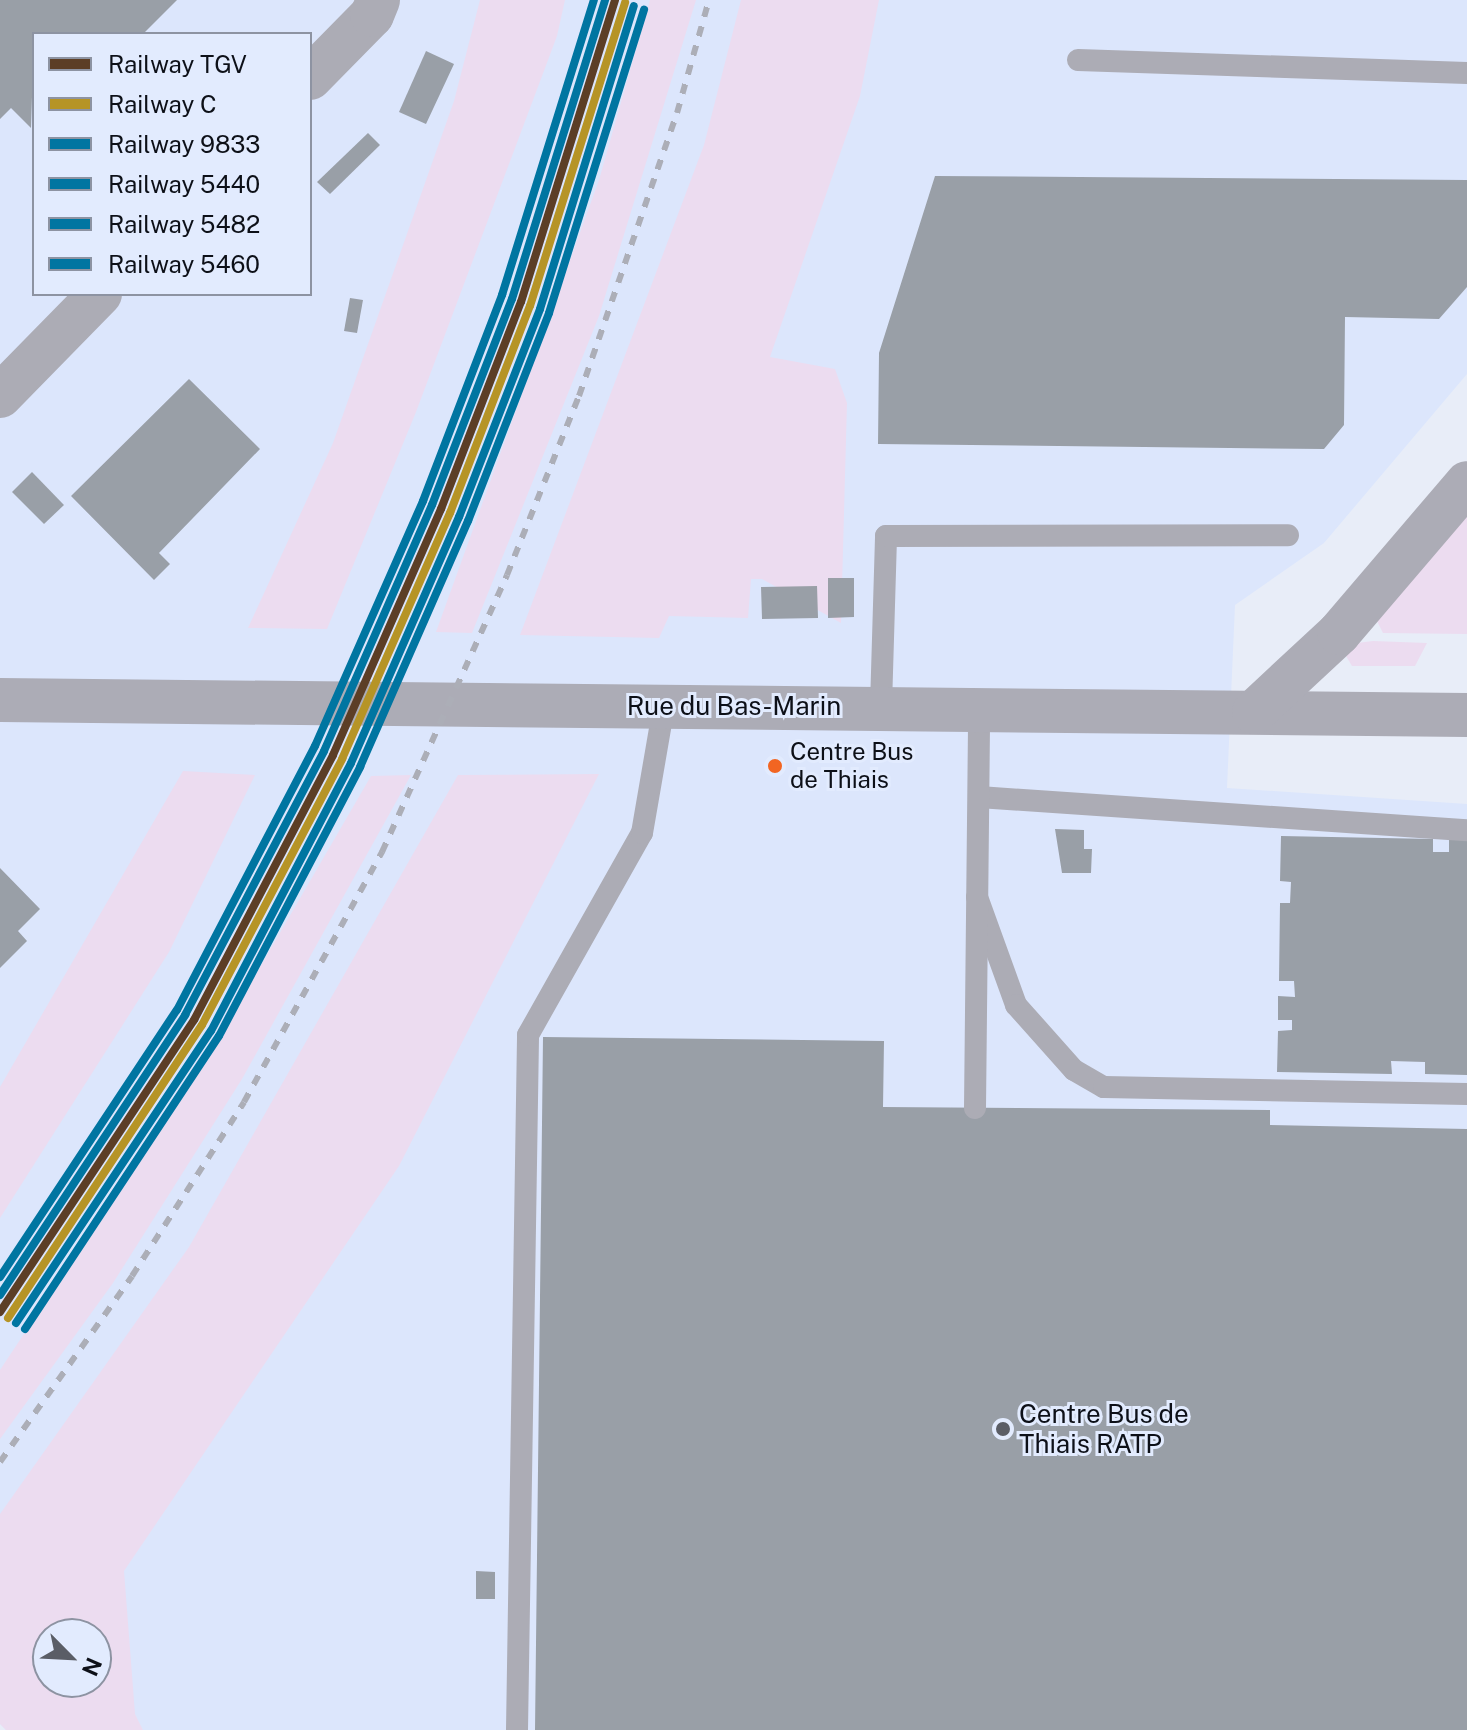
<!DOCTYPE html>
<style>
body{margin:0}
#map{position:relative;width:1467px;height:1730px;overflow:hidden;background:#e8edf8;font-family:"Public Sans",sans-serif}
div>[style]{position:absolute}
.built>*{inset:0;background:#dce6fc}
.green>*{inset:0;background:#ecdcf0}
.building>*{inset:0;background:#999fa7}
.service>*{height:22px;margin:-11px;padding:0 11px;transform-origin:11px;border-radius:11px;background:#acacb5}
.minor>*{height:44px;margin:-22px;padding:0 22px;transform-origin:22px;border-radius:22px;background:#acacb5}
.secondary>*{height:44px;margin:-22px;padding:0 22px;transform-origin:22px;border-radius:22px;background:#acacb6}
.rail>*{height:6px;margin-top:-3px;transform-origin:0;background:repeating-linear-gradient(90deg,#acaeb7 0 10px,transparent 0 20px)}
.rail-1>*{height:8px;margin:-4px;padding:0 4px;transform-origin:4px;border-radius:4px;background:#5c3e26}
.rail-2>*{height:8px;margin:-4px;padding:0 4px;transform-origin:4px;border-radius:4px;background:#b69426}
.rail-3>*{height:8px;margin:-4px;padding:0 4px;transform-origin:4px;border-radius:4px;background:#0075a1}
.rail-4>*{height:8px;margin:-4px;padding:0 4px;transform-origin:4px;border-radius:4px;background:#0075a1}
.rail-5>*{height:8px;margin:-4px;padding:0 4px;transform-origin:4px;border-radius:4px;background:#0075a1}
.rail-6>*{height:8px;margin:-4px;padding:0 4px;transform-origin:4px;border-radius:4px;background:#0075a1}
.dots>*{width:22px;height:22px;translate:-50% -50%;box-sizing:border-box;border:4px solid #e2ebfe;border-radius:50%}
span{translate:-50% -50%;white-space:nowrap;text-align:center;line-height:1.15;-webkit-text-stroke:6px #e2ebfe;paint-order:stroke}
.bus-label{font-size:24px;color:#0d1018}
.left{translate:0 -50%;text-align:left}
.street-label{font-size:26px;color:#0d1018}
.poi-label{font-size:26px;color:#0d1018}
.legend{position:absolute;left:32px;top:32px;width:280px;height:264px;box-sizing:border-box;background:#e2ebfe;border:2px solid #8d93a2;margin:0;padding:10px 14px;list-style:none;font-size:24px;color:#0d1018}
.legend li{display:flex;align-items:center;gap:16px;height:40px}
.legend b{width:40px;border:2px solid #8d93a2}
.north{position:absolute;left:32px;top:1618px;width:80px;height:80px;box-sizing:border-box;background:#e2ebfe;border:2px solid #8d93a2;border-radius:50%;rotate:114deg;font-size:22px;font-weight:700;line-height:32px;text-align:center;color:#0d1018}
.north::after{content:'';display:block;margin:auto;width:28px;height:36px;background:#5a5d66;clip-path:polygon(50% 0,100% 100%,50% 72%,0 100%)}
</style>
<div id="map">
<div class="built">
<div style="clip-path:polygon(evenodd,0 0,1467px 0,1467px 374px,1324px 543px,1235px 605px,1227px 788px,1467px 804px,1467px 1730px,6px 1730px,0 1724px,0 0,34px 34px,310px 34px,310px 294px,34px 294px,34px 34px,0 0,48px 1634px,96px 1634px,96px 1682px,48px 1682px,48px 1634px)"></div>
</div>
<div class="green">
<div style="clip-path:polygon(480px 0,565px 0,557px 36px,416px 412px,327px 629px,248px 628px,333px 443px,454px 101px)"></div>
<div style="clip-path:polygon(650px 0,696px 0,599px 316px,472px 633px,436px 632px,599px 180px)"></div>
<div style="clip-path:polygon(741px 0,879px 0,860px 96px,770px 357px,835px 369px,847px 403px,841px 623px,762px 579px,751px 579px,748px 618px,669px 616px,659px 638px,520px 635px,704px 145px)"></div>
<div style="clip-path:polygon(1467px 510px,1467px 634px,1383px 633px,1377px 621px)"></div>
<div style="clip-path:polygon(1357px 643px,1373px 641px,1427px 643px,1415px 666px,1352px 666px,1346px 656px)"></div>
<div style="clip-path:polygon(183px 771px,255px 775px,169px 952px,0 1218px,0 1087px)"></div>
<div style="clip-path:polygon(evenodd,599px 774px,399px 1166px,124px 1571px,135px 1714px,143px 1730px,6px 1730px,0 1724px,0 1514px,189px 1247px,458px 775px,599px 774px,48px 1634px,96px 1634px,96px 1682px,48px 1682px,48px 1634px)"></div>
<div style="clip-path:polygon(411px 775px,242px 1079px,113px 1283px,0 1439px,0 1370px,209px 1055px,371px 776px)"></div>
</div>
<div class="building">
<div style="clip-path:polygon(0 0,177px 0,143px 34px,34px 34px,31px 128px,11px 108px,0 119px)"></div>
<div style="clip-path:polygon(426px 51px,454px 64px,426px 124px,399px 112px)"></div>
<div style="clip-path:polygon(368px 133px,380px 145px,330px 194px,317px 182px)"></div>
<div style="clip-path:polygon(935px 176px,1467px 180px,1467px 287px,1439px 319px,1345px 317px,1344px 425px,1324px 449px,878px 444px,879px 353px)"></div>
<div style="clip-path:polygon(350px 298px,363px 300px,357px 333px,344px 331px)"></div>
<div style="clip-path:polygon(189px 379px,260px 449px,159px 553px,170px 564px,154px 580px,71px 496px)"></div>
<div style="clip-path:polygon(32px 472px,64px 505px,44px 524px,12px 492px)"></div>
<div style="clip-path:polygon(828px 578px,854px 578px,854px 617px,828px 618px)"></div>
<div style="clip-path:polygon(817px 586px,818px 618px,762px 619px,761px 587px)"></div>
<div style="clip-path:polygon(1055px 829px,1084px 830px,1084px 849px,1092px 849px,1091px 873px,1062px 873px)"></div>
<div style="clip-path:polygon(1281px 836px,1433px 839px,1433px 852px,1449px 852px,1449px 839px,1467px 839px,1467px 1075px,1425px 1074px,1425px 1062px,1391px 1061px,1392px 1074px,1277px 1072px,1278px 1031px,1292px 1030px,1292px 1020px,1278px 1020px,1278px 996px,1295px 997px,1294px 981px,1279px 981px,1280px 903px,1290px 903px,1291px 882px,1280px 881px)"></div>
<div style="clip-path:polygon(0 868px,40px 909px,18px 931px,27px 941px,0 968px)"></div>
<div style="clip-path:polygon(543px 1037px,884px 1041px,883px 1107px,1270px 1110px,1270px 1125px,1467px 1129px,1467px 1730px,535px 1730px)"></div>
<div style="clip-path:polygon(476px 1571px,495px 1572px,495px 1599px,476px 1599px)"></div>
</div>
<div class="service">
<div style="left:1078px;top:60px;width:389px;rotate:1.9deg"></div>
<div style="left:881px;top:706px;width:170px;rotate:-88.3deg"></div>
<div style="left:886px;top:536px;width:402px;rotate:-0.1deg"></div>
<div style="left:979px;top:797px;width:489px;rotate:3.9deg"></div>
<div style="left:977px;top:897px;width:115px;rotate:70.1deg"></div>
<div style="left:1016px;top:1005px;width:87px;rotate:48.3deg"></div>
<div style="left:1074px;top:1070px;width:34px;rotate:30deg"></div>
<div style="left:1104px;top:1087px;width:363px;rotate:1.1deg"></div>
<div style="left:975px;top:1108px;width:400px;rotate:-89.4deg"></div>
<div style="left:517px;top:1730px;width:695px;rotate:-89.09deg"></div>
<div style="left:528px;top:1035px;width:232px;rotate:-60.6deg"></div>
<div style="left:642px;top:833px;width:130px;rotate:-80.2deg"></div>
</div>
<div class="minor">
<div style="left:310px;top:78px;width:88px;rotate:-45.5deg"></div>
<div style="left:372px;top:15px;width:16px;rotate:-68deg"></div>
<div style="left:0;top:396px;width:143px;rotate:-45.6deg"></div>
</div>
<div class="secondary">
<div style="left:0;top:700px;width:1467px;rotate:0.59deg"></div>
<div style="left:1254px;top:712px;width:116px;rotate:-42.9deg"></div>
<div style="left:1339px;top:633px;width:197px;rotate:-49.5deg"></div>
</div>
<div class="rail">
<div style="left:0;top:1462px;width:228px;rotate:-54.6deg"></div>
<div style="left:132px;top:1276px;width:207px;rotate:-57.2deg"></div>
<div style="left:244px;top:1102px;width:286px;rotate:-61.1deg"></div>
<div style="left:382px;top:852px;width:304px;rotate:-65.7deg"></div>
<div style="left:507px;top:575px;width:193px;rotate:-68.1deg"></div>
<div style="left:579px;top:396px;width:299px;rotate:-70.9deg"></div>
<div style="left:677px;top:113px;width:117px;rotate:-74.2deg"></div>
</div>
<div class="rail-1">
<div style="left:0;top:1312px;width:351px;rotate:-56.4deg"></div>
<div style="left:194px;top:1020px;width:299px;rotate:-62.3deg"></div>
<div style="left:333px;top:755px;width:269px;rotate:-66.3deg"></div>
<div style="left:441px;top:509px;width:222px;rotate:-68.9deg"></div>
<div style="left:521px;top:302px;width:316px;rotate:-72.7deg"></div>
</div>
<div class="rail-2">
<div style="left:8px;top:1318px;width:351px;rotate:-56.5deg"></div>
<div style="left:202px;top:1025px;width:301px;rotate:-62.2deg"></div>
<div style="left:342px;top:759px;width:269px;rotate:-66.3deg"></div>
<div style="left:450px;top:513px;width:222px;rotate:-68.9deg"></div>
<div style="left:530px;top:306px;width:318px;rotate:-72.6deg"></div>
</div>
<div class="rail-3">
<div style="left:0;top:1295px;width:336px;rotate:-56.5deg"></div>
<div style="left:185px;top:1015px;width:298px;rotate:-62.2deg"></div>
<div style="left:324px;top:751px;width:269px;rotate:-66.3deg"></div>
<div style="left:432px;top:505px;width:221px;rotate:-68.8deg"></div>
<div style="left:512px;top:299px;width:313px;rotate:-72.7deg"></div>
</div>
<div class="rail-4">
<div style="left:16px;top:1323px;width:351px;rotate:-56.3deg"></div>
<div style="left:211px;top:1031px;width:302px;rotate:-62.4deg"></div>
<div style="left:351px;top:763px;width:269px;rotate:-66.3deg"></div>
<div style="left:459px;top:517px;width:223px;rotate:-68.7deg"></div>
<div style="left:540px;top:309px;width:317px;rotate:-72.8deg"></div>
</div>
<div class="rail-5">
<div style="left:0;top:1277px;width:320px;rotate:-56.5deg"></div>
<div style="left:177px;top:1010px;width:298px;rotate:-62.4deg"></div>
<div style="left:315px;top:746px;width:268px;rotate:-66.2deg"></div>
<div style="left:423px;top:501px;width:221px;rotate:-69deg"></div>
<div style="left:502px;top:295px;width:309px;rotate:-72.7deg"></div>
</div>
<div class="rail-6">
<div style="left:25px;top:1329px;width:351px;rotate:-56.5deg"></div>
<div style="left:219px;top:1036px;width:304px;rotate:-62.3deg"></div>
<div style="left:360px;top:767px;width:269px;rotate:-66.3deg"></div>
<div style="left:468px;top:521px;width:223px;rotate:-68.7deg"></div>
<div style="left:549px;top:313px;width:318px;rotate:-72.6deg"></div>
</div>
<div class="dots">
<div style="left:775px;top:766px;background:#f26522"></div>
<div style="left:1003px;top:1429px;background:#5a5d66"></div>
</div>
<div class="bus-label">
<span class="left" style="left:790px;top:766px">Centre Bus<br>de Thiais</span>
</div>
<div class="street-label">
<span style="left:734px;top:706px">Rue du Bas-Marin</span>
</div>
<div class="poi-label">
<span class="left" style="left:1019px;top:1429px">Centre Bus de<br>Thiais RATP</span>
</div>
<ul class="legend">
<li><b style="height:10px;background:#5c3e26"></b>Railway TGV</li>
<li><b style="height:10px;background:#b69426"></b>Railway C</li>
<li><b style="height:10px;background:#0075a1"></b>Railway 9833</li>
<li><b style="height:10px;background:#0075a1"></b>Railway 5440</li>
<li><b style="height:10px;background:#0075a1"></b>Railway 5482</li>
<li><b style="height:10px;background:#0075a1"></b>Railway 5460</li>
</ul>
<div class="north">N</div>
</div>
